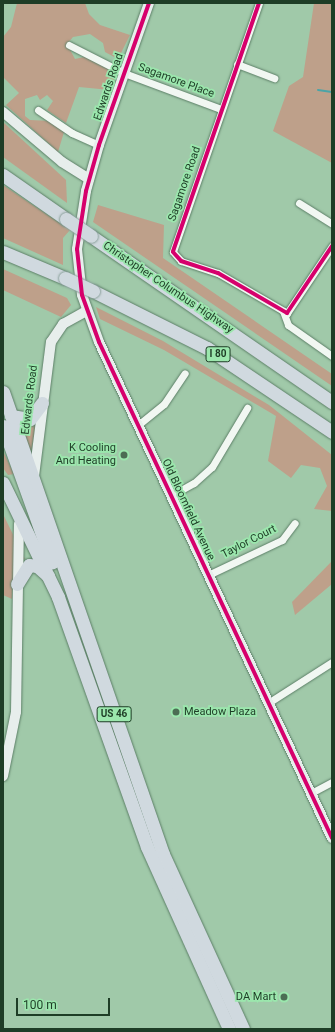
<!DOCTYPE html>
<style>
body{margin:0}
#map{position:relative;width:335px;height:1032px;overflow:hidden;background:#a0c9a9;font-family:Roboto,sans-serif}
div>[style]{position:absolute}
.green>*{inset:0;background:#bea08a}
.stream>*{height:2px;margin:-1px;padding:0 1px;transform-origin:1px;border-radius:1px;background:#4ba4a7}
.roads{filter:drop-shadow(0 0 1px #5c7f67) drop-shadow(0 0 1px #5c7f67)}
.street>*{height:7px;margin:-3.5px;padding:0 3.5px;transform-origin:3.5px;border-radius:3.5px;background:#f1f7f2}
.secondary>*{height:10px;margin:-5px;padding:0 5px;transform-origin:5px;border-radius:5px;background:#e7eeec}
.highway>*{height:13px;margin:-6.5px;padding:0 6.5px;transform-origin:6.5px;border-radius:6.5px;background:#d0d9df}
.bridges{filter:drop-shadow(0 0 1px #889f99) drop-shadow(0 0 1px #889f99)}
.highway-bridge>*{height:13px;margin:-6.5px;padding:0 6.5px;transform-origin:6.5px;border-radius:6.5px;background:#d0d9df}
.cycleway>*{height:4px;margin:-2px;padding:0 2px;transform-origin:2px;border-radius:2px;background:#d6006c}
.dots>*{width:11px;height:11px;translate:-50% -50%;box-sizing:border-box;border:2px solid #9be7ad;border-radius:50%}
span{translate:-50% -50%;white-space:nowrap;text-align:center;line-height:1.15;-webkit-text-stroke:3.5px #9be7ad;paint-order:stroke}
.shield-label span{padding:1px 3px;background:#9be7ad;border:1px solid;border-radius:3px;-webkit-text-stroke-width:0}
.shield-label{font-size:10px;color:#1e3d26;font-weight:700}
.street-label{font-size:11px;color:#1e3d26}
.poi-label{font-size:11px;color:#1e3d26}
.right{translate:-100% -50%;text-align:right}
.left{translate:0 -50%;text-align:left}
.frame{position:absolute;inset:0;border:4px solid #1e3d26;pointer-events:none}
.scale{position:absolute;left:16px;top:998px;width:94px;height:18px;box-sizing:border-box;border:2px solid #1e3d26;border-top:0;padding-left:5px;font-size:12px;line-height:14px;white-space:nowrap;color:#1e3d26;-webkit-text-stroke:3px #9be7ad;paint-order:stroke}
</style>
<div id="map">
<div class="green">
<div style="clip-path:polygon(17px 3px,85px 3px,89px 14px,100px 25px,130px 35px,118px 59px,105px 52px,103px 43px,90px 34px,73px 37px,67px 44px,75px 59px,93px 55px,117px 72px,110px 90px,79px 87px,66px 123px,47px 110px,53px 101px,47px 95px,40px 100px,37px 95px,25px 99px,25px 116px,30px 120px,51px 121px,64px 132px,58px 152px,6px 105px,19px 93px,3px 77px,3px 37px,11px 27px)"></div>
<div style="clip-path:polygon(314px 3px,332px 3px,332px 163px,273px 131px,289px 86px,303px 77px)"></div>
<div style="clip-path:polygon(3px 122px,66px 180px,67px 203px,3px 157px)"></div>
<div style="clip-path:polygon(3px 185px,70px 230px,63px 238px,63px 265px,3px 238px)"></div>
<div style="clip-path:polygon(98px 205px,164px 225px,163px 258px,332px 374px,332px 386px,93px 222px)"></div>
<div style="clip-path:polygon(3px 269px,67px 298px,71px 305px,61px 317px,3px 290px)"></div>
<div style="clip-path:polygon(96px 307px,163px 341px,269px 405px,332px 455px,332px 511px,314px 509px,327px 486px,320px 468px,301px 465px,291px 478px,268px 461px,276px 416px,164px 350px,100px 319px)"></div>
<div style="clip-path:polygon(36px 423px,31px 453px,30px 454px,22px 428px)"></div>
<div style="clip-path:polygon(3px 451px,14px 474px,8px 475px,3px 468px)"></div>
<div style="clip-path:polygon(3px 514px,25px 559px,15px 560px,12px 599px,3px 595px)"></div>
<div style="clip-path:polygon(332px 561px,332px 584px,295px 615px,292px 602px)"></div>
</div>
<div class="stream">
<div style="left:318px;top:90px;width:14px;rotate:8deg"></div>
</div>
<div class="roads">
<div class="street">
<div style="left:259px;top:3px;width:263px;rotate:109.1deg"></div>
<div style="left:173px;top:252px;width:12px;rotate:48deg"></div>
<div style="left:181px;top:261px;width:39px;rotate:18deg"></div>
<div style="left:218px;top:273px;width:80px;rotate:30.1deg"></div>
<div style="left:287px;top:313px;width:81px;rotate:-56.1deg"></div>
<div style="left:69px;top:45px;width:62px;rotate:27deg"></div>
<div style="left:124px;top:73px;width:103px;rotate:20.4deg"></div>
<div style="left:237px;top:64px;width:40px;rotate:21deg"></div>
<div style="left:38px;top:110px;width:41px;rotate:34.1deg"></div>
<div style="left:72px;top:133px;width:30px;rotate:24deg"></div>
<div style="left:299px;top:203px;width:39px;rotate:32deg"></div>
<div style="left:283px;top:311px;width:15px;rotate:70deg"></div>
<div style="left:288px;top:325px;width:54px;rotate:35.2deg"></div>
<div style="left:138px;top:425px;width:33px;rotate:-39deg"></div>
<div style="left:164px;top:404px;width:37px;rotate:-56deg"></div>
<div style="left:172px;top:495px;width:25px;rotate:-29deg"></div>
<div style="left:194px;top:483px;width:24px;rotate:-42deg"></div>
<div style="left:212px;top:467px;width:69px;rotate:-59.3deg"></div>
<div style="left:208px;top:575px;width:82px;rotate:-25.3deg"></div>
<div style="left:282px;top:540px;width:21px;rotate:-53deg"></div>
<div style="left:268px;top:703px;width:76px;rotate:-32.6deg"></div>
<div style="left:311px;top:793px;width:24px;rotate:-28deg"></div>
</div>
<div class="secondary">
<div style="left:149px;top:3px;width:151px;rotate:109.4deg"></div>
<div style="left:99px;top:145px;width:48px;rotate:105.8deg"></div>
<div style="left:86px;top:191px;width:59px;rotate:98.8deg"></div>
<div style="left:77px;top:249px;width:46px;rotate:83.8deg"></div>
<div style="left:82px;top:295px;width:50px;rotate:70.1deg"></div>
<div style="left:99px;top:342px;width:548px;rotate:64.84deg"></div>
<div style="left:3px;top:112px;width:77px;rotate:40.3deg"></div>
<div style="left:62px;top:162px;width:32px;rotate:32deg"></div>
<div style="left:34px;top:476px;width:135px;rotate:-82.8deg"></div>
<div style="left:51px;top:342px;width:22px;rotate:-56deg"></div>
<div style="left:63px;top:324px;width:26px;rotate:-29deg"></div>
<div style="left:3px;top:776px;width:65px;rotate:-78.5deg"></div>
<div style="left:16px;top:712px;width:188px;rotate:-89.1deg"></div>
</div>
<div class="highway">
<div style="left:3px;top:175px;width:77px;rotate:34.9deg"></div>
<div style="left:91px;top:236px;width:293px;rotate:34.6deg"></div>
<div style="left:3px;top:252px;width:67px;rotate:22.8deg"></div>
<div style="left:93px;top:291px;width:127px;rotate:26.6deg"></div>
<div style="left:207px;top:348px;width:151px;rotate:33.9deg"></div>
<div style="left:3px;top:392px;width:489px;rotate:70.9deg"></div>
<div style="left:163px;top:854px;width:192px;rotate:65.4deg"></div>
<div style="left:11px;top:416px;width:19px;rotate:9deg"></div>
<div style="left:30px;top:419px;width:20px;rotate:-53deg"></div>
<div style="left:3px;top:426px;width:145px;rotate:70.2deg"></div>
<div style="left:3px;top:483px;width:127px;rotate:64.2deg"></div>
<div style="left:58px;top:597px;width:265px;rotate:70.4deg"></div>
<div style="left:147px;top:847px;width:200px;rotate:65.7deg"></div>
<div style="left:17px;top:584px;width:22px;rotate:-58deg"></div>
<div style="left:29px;top:565px;width:8px;rotate:7deg"></div>
<div style="left:37px;top:566px;width:15px;rotate:42deg"></div>
</div>
</div>
<div class="bridges">
<div class="highway-bridge">
<div style="left:66px;top:219px;width:30px;rotate:34deg"></div>
<div style="left:65px;top:278px;width:31px;rotate:25deg"></div>
</div>
</div>
<div class="cycleway">
<div style="left:149px;top:3px;width:151px;rotate:109.4deg"></div>
<div style="left:99px;top:145px;width:48px;rotate:105.8deg"></div>
<div style="left:86px;top:191px;width:59px;rotate:98.8deg"></div>
<div style="left:77px;top:249px;width:46px;rotate:83.8deg"></div>
<div style="left:82px;top:295px;width:50px;rotate:70.1deg"></div>
<div style="left:99px;top:342px;width:548px;rotate:64.84deg"></div>
<div style="left:259px;top:3px;width:263px;rotate:109.1deg"></div>
<div style="left:173px;top:252px;width:12px;rotate:48deg"></div>
<div style="left:181px;top:261px;width:39px;rotate:18deg"></div>
<div style="left:218px;top:273px;width:80px;rotate:30.1deg"></div>
<div style="left:287px;top:313px;width:81px;rotate:-56.1deg"></div>
</div>
<div class="dots">
<div style="left:124px;top:455px;background:#4c6e54"></div>
<div style="left:176px;top:712px;background:#4c6e54"></div>
<div style="left:284px;top:997px;background:#4c6e54"></div>
</div>
<div class="shield-label">
<span style="left:218px;top:354px">I 80</span>
<span style="left:114px;top:714px">US 46</span>
</div>
<div class="street-label">
<span style="left:176px;top:81px;rotate:20deg">Sagamore Place</span>
<span style="left:109px;top:87px;rotate:-71deg">Edwards Road</span>
<span style="left:185px;top:184px;rotate:-71deg">Sagamore Road</span>
<span style="left:168px;top:288px;rotate:34deg">Christopher Columbus Highway</span>
<span style="left:30px;top:400px;rotate:-83deg">Edwards Road</span>
<span style="left:188px;top:510px;rotate:65deg">Old Bloomfield Avenue</span>
<span style="left:249px;top:542px;rotate:-27deg">Taylor Court</span>
</div>
<div class="poi-label">
<span class="right" style="left:116px;top:455px">K Cooling<br>And Heating</span>
<span class="left" style="left:184px;top:712px">Meadow Plaza</span>
<span class="right" style="left:276px;top:997px">DA Mart</span>
</div>
<div class="frame"></div>
<div class="scale">100 m</div>
</div>
